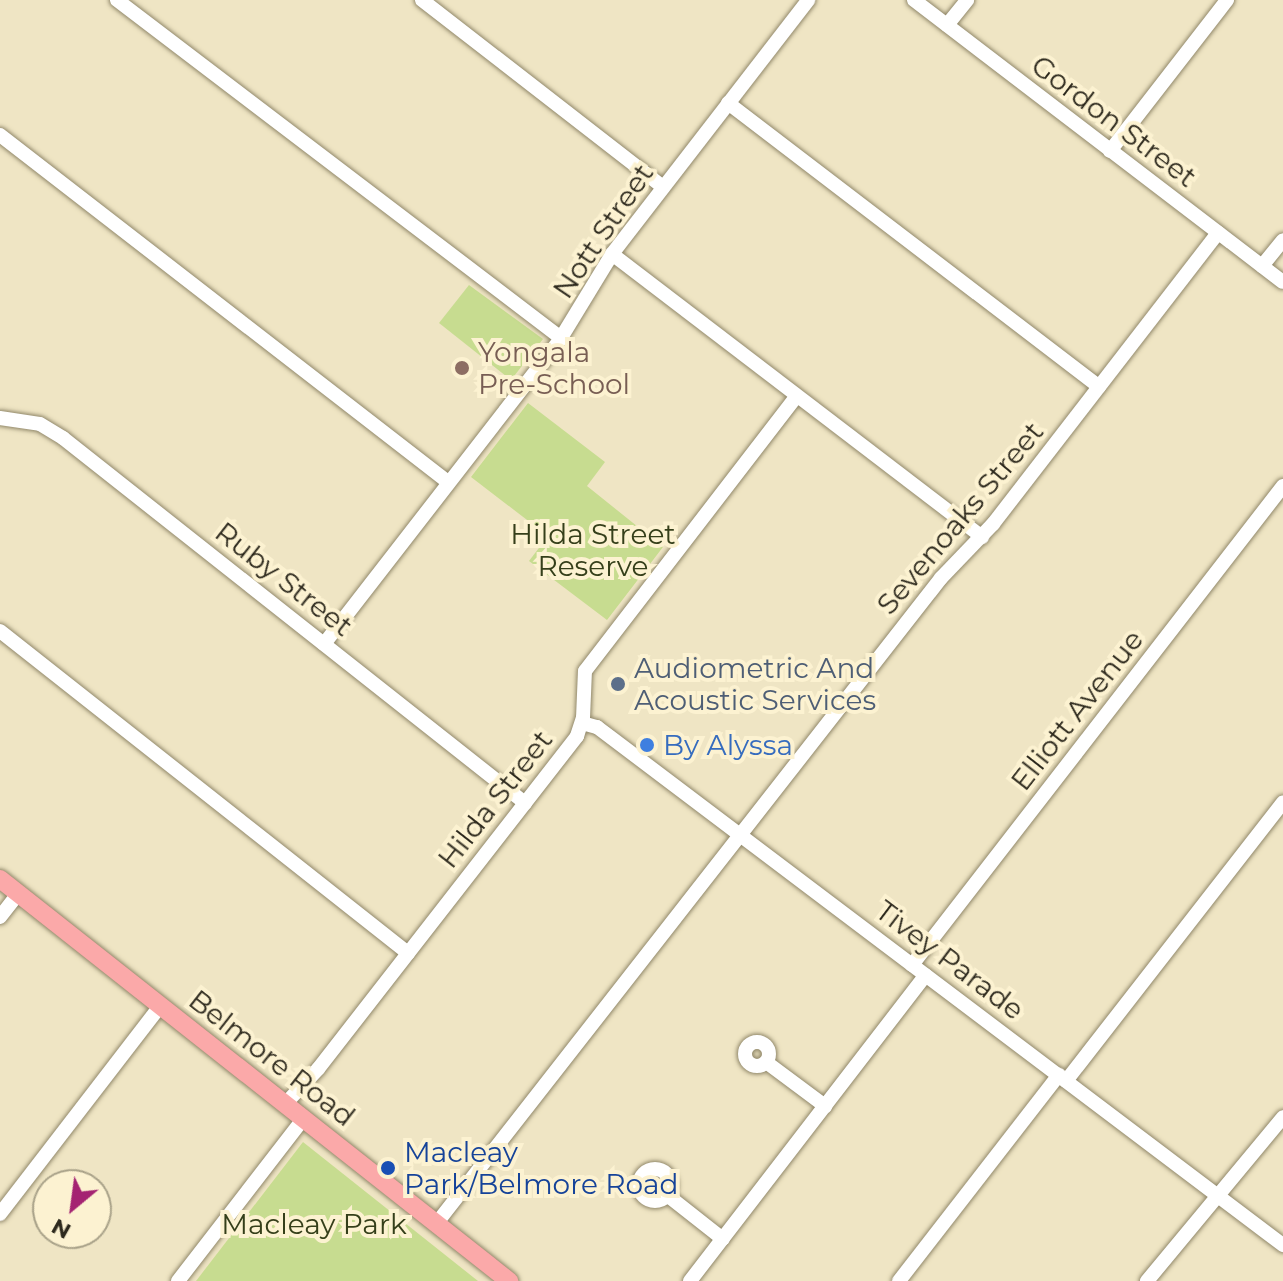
<!DOCTYPE html>
<style>
body{margin:0}
#map{position:relative;width:1283px;height:1281px;overflow:hidden;background:#efe5c4;font-family:Montserrat,sans-serif}
div>[style]{position:absolute}
.green>*{inset:0;background:#c7dc90}
.roads{filter:drop-shadow(0 0 2px #91886a) drop-shadow(0 0 2px #91886a)}
.minor>*{height:14px;margin:-7px;padding:0 7px;transform-origin:7px;border-radius:7px;background:#fff}
.minor>.ring{margin:-7px;padding:0;box-sizing:content-box;background:none;border:14px solid #fff;border-radius:50%}
.major>*{height:18px;margin:-9px;padding:0 9px;transform-origin:9px;border-radius:9px;background:#fba9a9}
.dots>*{width:22px;height:22px;translate:-50% -50%;box-sizing:border-box;border:4px solid #fcf2d1;border-radius:50%}
span{translate:-50% -50%;white-space:nowrap;text-align:center;line-height:1.15;-webkit-text-stroke:8px #fcf2d1;paint-order:stroke}
.street-label{font-size:28px;color:#2d291d}
.education-label{font-size:28px;color:#785e54}
.left{translate:0 -50%;text-align:left}
.park-label{font-size:28px;color:#353f1a}
.service-label{font-size:28px;color:#4e5e75}
.shop-label{font-size:28px;color:#366cbe}
.transit-label{font-size:28px;color:#164399}
.north{position:absolute;left:32px;top:1169px;width:80px;height:80px;box-sizing:border-box;background:#fcf2d1;border:2px solid #a9a289;border-radius:50%;rotate:209deg;font-size:22px;font-weight:700;line-height:32px;text-align:center;color:#2d291d}
.north::after{content:'';display:block;margin:auto;width:28px;height:36px;background:#a42372;clip-path:polygon(50% 0,100% 100%,50% 72%,0 100%)}
</style>
<div id="map">
<div class="green">
<div style="clip-path:polygon(469px 285px,543px 339px,511px 380px,439px 323px)"></div>
<div style="clip-path:polygon(528px 403px,605px 462px,587px 486px,663px 547px,607px 620px,529px 561px,548px 536px,471px 477px)"></div>
<div style="clip-path:polygon(303px 1142px,478px 1281px,196px 1281px)"></div>
</div>
<div class="roads">
<div class="minor">
<div style="left:117px;top:0;width:558px;rotate:37.28deg"></div>
<div style="left:422px;top:0;width:305px;rotate:37.8deg"></div>
<div style="left:914px;top:0;width:464px;rotate:37.4deg"></div>
<div style="left:947px;top:25px;width:32px;rotate:-51deg"></div>
<div style="left:728px;top:103px;width:467px;rotate:37.4deg"></div>
<div style="left:0;top:135px;width:567px;rotate:37.76deg"></div>
<div style="left:1110px;top:151px;width:191px;rotate:-52.2deg"></div>
<div style="left:612px;top:254px;width:466px;rotate:37.4deg"></div>
<div style="left:1262px;top:266px;width:33px;rotate:-51deg"></div>
<div style="left:0;top:418px;width:40px;rotate:8.5deg"></div>
<div style="left:40px;top:424px;width:27px;rotate:31deg"></div>
<div style="left:63px;top:438px;width:589px;rotate:38.31deg"></div>
<div style="left:0;top:631px;width:520px;rotate:38.28deg"></div>
<div style="left:324px;top:644px;width:387px;rotate:-52.2deg"></div>
<div style="left:561px;top:338px;width:98px;rotate:-58.7deg"></div>
<div style="left:612px;top:254px;width:321px;rotate:-52.3deg"></div>
<div style="left:582px;top:723px;width:16px;rotate:15deg"></div>
<div style="left:597px;top:727px;width:860px;rotate:37.06deg"></div>
<div style="left:0;top:917px;width:29px;rotate:-52deg"></div>
<div style="left:912px;top:965px;width:606px;rotate:-52.24deg"></div>
<div class="ring" style="left:745px;top:1042px;width:10px;height:10px"></div>
<div style="left:766px;top:1062px;width:74px;rotate:36.7deg"></div>
<div style="left:1066px;top:1081px;width:353px;rotate:-52.1deg"></div>
<div style="left:285px;top:1104px;width:48px;rotate:-46.7deg"></div>
<div style="left:318px;top:1069px;width:422px;rotate:-52.1deg"></div>
<div style="left:577px;top:736px;width:19px;rotate:-72deg"></div>
<div style="left:583px;top:718px;width:47px;rotate:-87.6deg"></div>
<div style="left:585px;top:671px;width:347px;rotate:-52.4deg"></div>
<div class="ring" style="left:639px;top:1169px;width:18px;height:18px"></div>
<div style="left:667px;top:1195px;width:71px;rotate:38.2deg"></div>
<div style="left:0;top:1214px;width:262px;rotate:-52.4deg"></div>
<div style="left:436px;top:1224px;width:820px;rotate:-51.98deg"></div>
<div style="left:941px;top:578px;width:75px;rotate:-46.1deg"></div>
<div style="left:993px;top:524px;width:368px;rotate:-52.3deg"></div>
<div style="left:178px;top:1281px;width:205px;rotate:-52.3deg"></div>
<div style="left:690px;top:1281px;width:386px;rotate:-52.4deg"></div>
<div style="left:899px;top:1281px;width:261px;rotate:-52.2deg"></div>
<div style="left:1147px;top:1281px;width:213px;rotate:-50.3deg"></div>
</div>
<div class="major">
<div style="left:0;top:879px;width:649px;rotate:38.3deg"></div>
</div>
</div>
<div class="dots">
<div style="left:462px;top:368px;background:#8d6e63"></div>
<div style="left:618px;top:684px;background:#5c6f8a"></div>
<div style="left:647px;top:745px;background:#3f7fe0"></div>
<div style="left:388px;top:1168px;background:#1a4fb4"></div>
</div>
<div class="street-label">
<span style="left:1114px;top:121px;rotate:37deg">Gordon Street</span>
<span style="left:603px;top:231px;rotate:-56deg">Nott Street</span>
<span style="left:960px;top:518px;rotate:-50deg">Sevenoaks Street</span>
<span style="left:284px;top:579px;rotate:38deg">Ruby Street</span>
<span style="left:1077px;top:710px;rotate:-52deg">Elliott Avenue</span>
<span style="left:495px;top:799px;rotate:-52deg">Hilda Street</span>
<span style="left:950px;top:960px;rotate:37deg">Tivey Parade</span>
<span style="left:272px;top:1058px;rotate:38deg">Belmore Road</span>
</div>
<div class="education-label">
<span class="left" style="left:478px;top:368px">Yongala<br>Pre-School</span>
</div>
<div class="park-label">
<span style="left:593px;top:550px">Hilda Street<br>Reserve</span>
<span style="left:314px;top:1224px">Macleay Park</span>
</div>
<div class="service-label">
<span class="left" style="left:634px;top:684px">Audiometric And<br>Acoustic Services</span>
</div>
<div class="shop-label">
<span class="left" style="left:663px;top:745px">By Alyssa</span>
</div>
<div class="transit-label">
<span class="left" style="left:404px;top:1168px">Macleay<br>Park/Belmore Road</span>
</div>
<div class="north">N</div>
</div>
